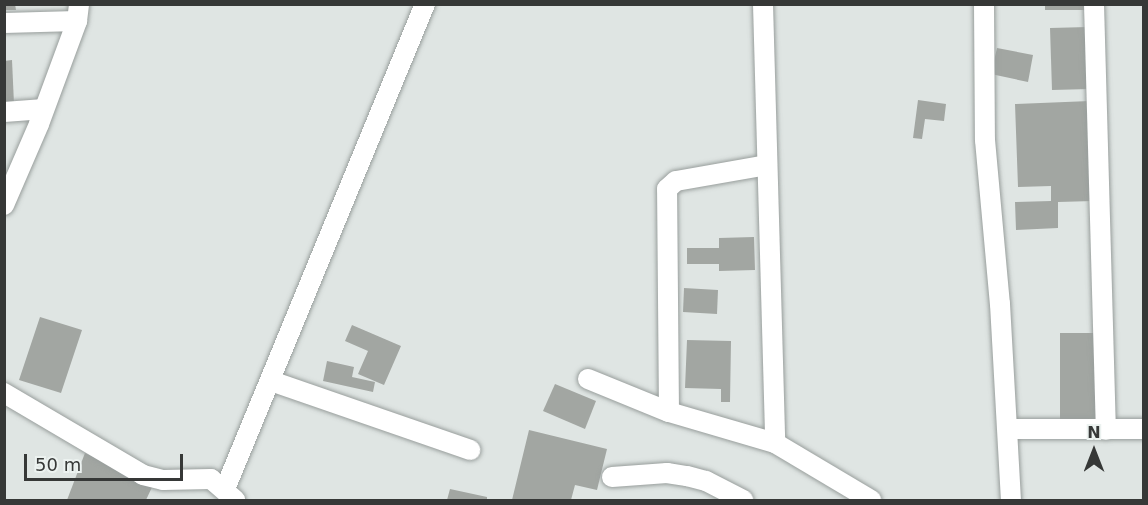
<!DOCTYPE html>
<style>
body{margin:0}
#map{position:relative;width:1148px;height:505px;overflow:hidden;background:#dfe5e3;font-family:"DejaVu Sans",sans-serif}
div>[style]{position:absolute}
.building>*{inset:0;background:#a2a6a2}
.roads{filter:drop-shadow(0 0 2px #989e9c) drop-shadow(0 0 2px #989e9c)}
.minor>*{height:20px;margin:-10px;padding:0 10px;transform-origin:10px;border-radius:10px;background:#fff}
span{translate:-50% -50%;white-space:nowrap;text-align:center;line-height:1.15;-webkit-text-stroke:5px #ecf2f0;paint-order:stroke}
.frame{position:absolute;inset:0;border:6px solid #363837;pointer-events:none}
.north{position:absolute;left:1064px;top:421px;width:60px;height:60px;-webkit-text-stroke:4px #ecf2f0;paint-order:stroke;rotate:0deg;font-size:16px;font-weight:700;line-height:24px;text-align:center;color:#363837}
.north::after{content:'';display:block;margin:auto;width:21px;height:27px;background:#363837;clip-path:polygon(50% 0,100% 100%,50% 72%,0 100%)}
.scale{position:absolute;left:24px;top:454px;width:159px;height:27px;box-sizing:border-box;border:3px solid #363837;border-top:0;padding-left:8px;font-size:18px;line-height:21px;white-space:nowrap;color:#363837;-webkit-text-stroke:4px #ecf2f0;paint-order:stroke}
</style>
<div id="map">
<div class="building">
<div style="clip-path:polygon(4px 4px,15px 4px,16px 10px,4px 10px)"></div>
<div style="clip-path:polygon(1045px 4px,1088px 4px,1088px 10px,1045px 10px)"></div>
<div style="clip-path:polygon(1088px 27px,1090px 89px,1052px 90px,1050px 28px)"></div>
<div style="clip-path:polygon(997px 48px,1033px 55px,1028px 82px,991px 74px)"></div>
<div style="clip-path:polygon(12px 60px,14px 104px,4px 105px,4px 61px)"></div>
<div style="clip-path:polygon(918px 100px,946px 104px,944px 121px,925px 119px,922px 139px,913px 138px)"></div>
<div style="clip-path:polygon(1090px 101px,1093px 201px,1058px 202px,1058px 228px,1016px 230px,1015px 202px,1051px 201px,1051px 186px,1018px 187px,1015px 104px)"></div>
<div style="clip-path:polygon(754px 237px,755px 270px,719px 271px,719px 264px,687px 264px,687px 248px,719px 248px,719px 238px)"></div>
<div style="clip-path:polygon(684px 288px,718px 290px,717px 314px,683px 312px)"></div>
<div style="clip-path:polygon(40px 317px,82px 330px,61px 393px,19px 380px)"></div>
<div style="clip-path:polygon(352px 325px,401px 346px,384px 385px,358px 374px,368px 351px,345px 341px)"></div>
<div style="clip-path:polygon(1060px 333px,1101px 333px,1095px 341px,1096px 422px,1060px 422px)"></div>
<div style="clip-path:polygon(687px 340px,731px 341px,730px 402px,721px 402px,721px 389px,685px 388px)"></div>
<div style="clip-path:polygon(327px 361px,354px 367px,352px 377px,375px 382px,373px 392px,323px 381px)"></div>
<div style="clip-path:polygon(555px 384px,596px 401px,585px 429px,543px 411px)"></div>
<div style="clip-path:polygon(529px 430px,607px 449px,597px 490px,575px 485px,571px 500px,512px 500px)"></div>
<div style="clip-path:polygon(85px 453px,153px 485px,146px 500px,67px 500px)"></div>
<div style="clip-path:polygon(450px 489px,487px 497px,487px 500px,447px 500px)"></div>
</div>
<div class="roads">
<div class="minor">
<div style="left:763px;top:4px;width:439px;rotate:88.4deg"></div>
<div style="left:984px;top:4px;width:136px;rotate:89.6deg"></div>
<div style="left:985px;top:140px;width:165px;rotate:84.8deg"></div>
<div style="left:1000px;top:304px;width:196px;rotate:86.8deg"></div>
<div style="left:1094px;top:4px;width:426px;rotate:88.4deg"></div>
<div style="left:4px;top:23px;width:73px;rotate:-1.6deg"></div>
<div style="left:4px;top:112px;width:40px;rotate:-4.3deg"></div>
<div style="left:4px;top:205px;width:88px;rotate:-66.6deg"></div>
<div style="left:39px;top:124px;width:110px;rotate:-69.7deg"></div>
<div style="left:77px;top:21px;width:17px;rotate:-83deg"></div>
<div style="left:588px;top:379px;width:87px;rotate:22.2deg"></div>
<div style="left:669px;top:412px;width:110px;rotate:16.3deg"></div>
<div style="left:775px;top:443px;width:112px;rotate:30.7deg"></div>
<div style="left:271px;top:381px;width:211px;rotate:19.1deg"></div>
<div style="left:4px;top:393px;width:161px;rotate:30.5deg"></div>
<div style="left:143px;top:475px;width:21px;rotate:14deg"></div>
<div style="left:163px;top:480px;width:48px;rotate:-1.2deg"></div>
<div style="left:211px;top:479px;width:32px;rotate:41deg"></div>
<div style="left:669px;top:412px;width:223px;rotate:-90.5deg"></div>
<div style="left:667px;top:189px;width:12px;rotate:-42deg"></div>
<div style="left:676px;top:181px;width:92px;rotate:-10deg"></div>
<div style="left:1008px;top:429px;width:136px"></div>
<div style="left:612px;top:477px;width:55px;rotate:-4.2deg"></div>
<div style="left:667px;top:473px;width:20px;rotate:9deg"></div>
<div style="left:687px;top:476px;width:20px;rotate:15deg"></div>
<div style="left:706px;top:481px;width:42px;rotate:27.2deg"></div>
<div style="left:225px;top:489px;width:525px;rotate:-67.59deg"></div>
</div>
</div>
<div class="frame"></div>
<div class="north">N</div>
<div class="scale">50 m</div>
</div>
